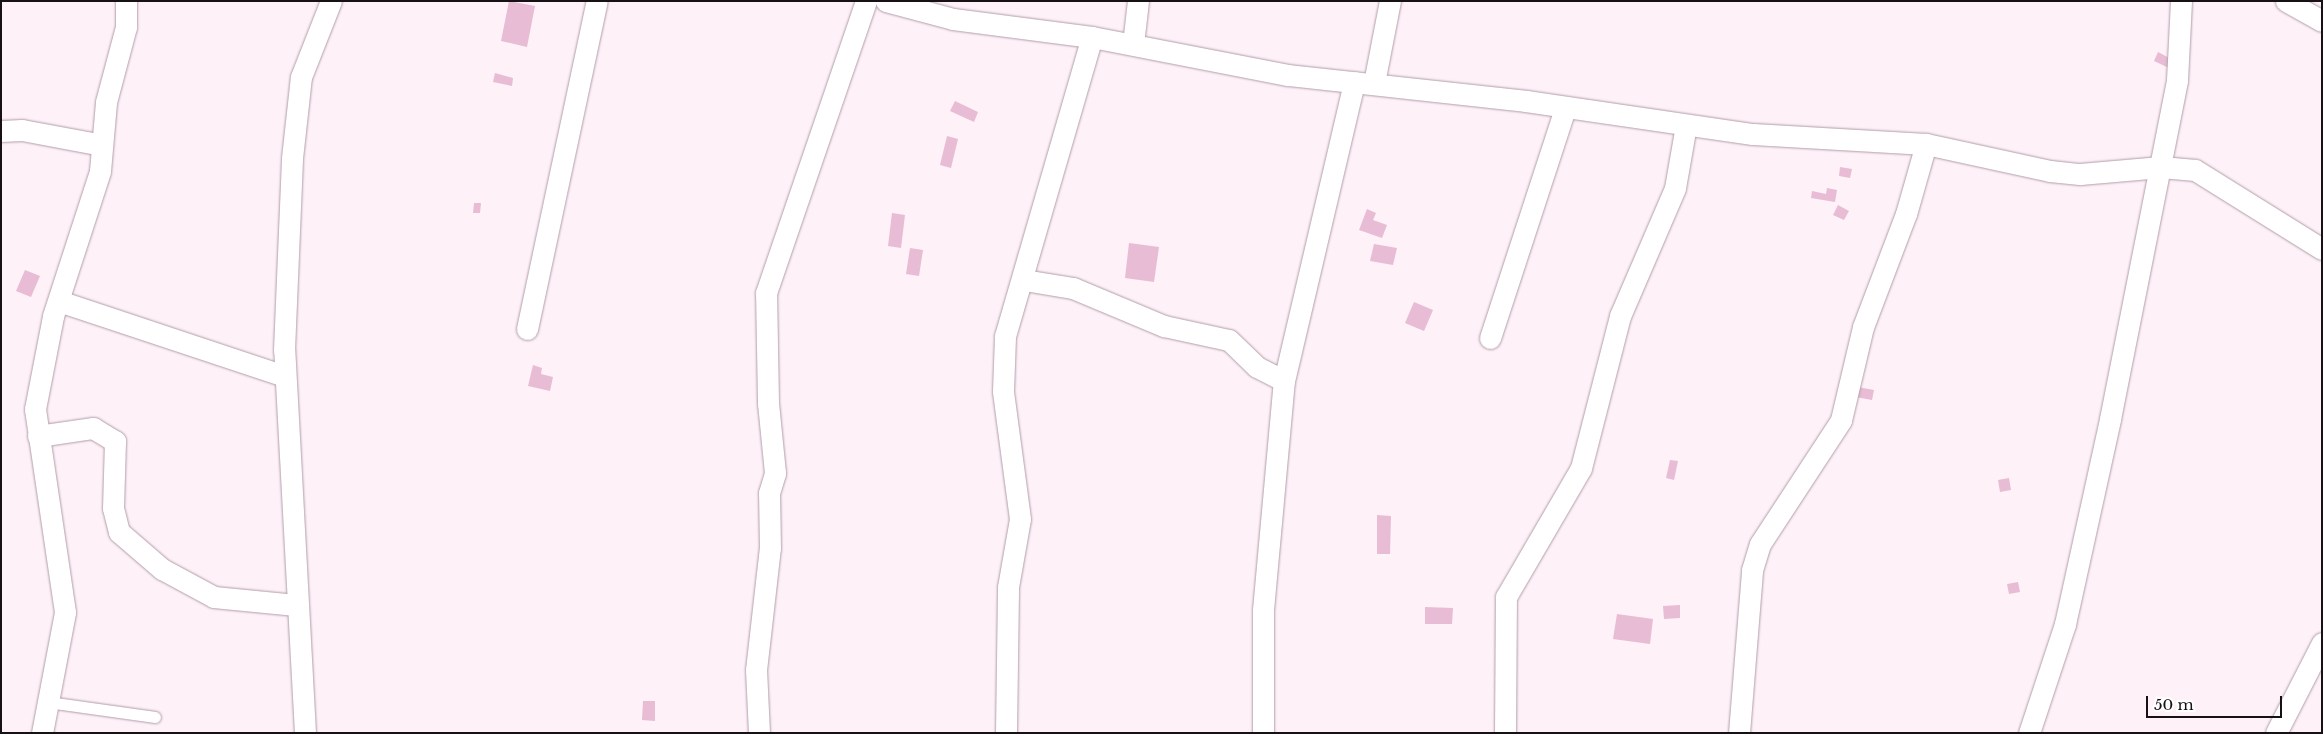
<!DOCTYPE html>
<style>
body{margin:0}
#map{position:relative;width:2323px;height:734px;overflow:hidden;background:#fef1f8;font-family:"Libre Baskerville",serif}
div>[style]{position:absolute}
.building>*{inset:0;background:#e7bcd4}
.roads{filter:drop-shadow(0 0 1px #b19da9) drop-shadow(0 0 1px #b19da9)}
.lane>*{height:11px;margin:-5.5px;padding:0 5.5px;transform-origin:5.5px;border-radius:5.5px;background:#fff}
.street>*{height:21px;margin:-10.5px;padding:0 10.5px;transform-origin:10.5px;border-radius:10.5px;background:#fff}
span{translate:-50% -50%;white-space:nowrap;text-align:center;line-height:1.15;-webkit-text-stroke:4px #fff;paint-order:stroke}
.frame{position:absolute;inset:0;border:2px solid #171014;pointer-events:none}
.scale{position:absolute;left:2146px;top:696px;width:136px;height:22px;box-sizing:border-box;border:2px solid #171014;border-top:0;padding-left:6px;font-size:15px;line-height:18px;white-space:nowrap;color:#171014;-webkit-text-stroke:4px #fff;paint-order:stroke}
</style>
<div id="map">
<div class="building">
<div style="clip-path:polygon(509px 1px,535px 6px,527px 47px,501px 41px)"></div>
<div style="clip-path:polygon(2158px 52px,2173px 60px,2169px 68px,2154px 61px)"></div>
<div style="clip-path:polygon(495px 73px,513px 78px,512px 86px,493px 82px)"></div>
<div style="clip-path:polygon(955px 101px,978px 112px,974px 122px,950px 111px)"></div>
<div style="clip-path:polygon(947px 136px,958px 139px,951px 168px,940px 165px)"></div>
<div style="clip-path:polygon(1840px 167px,1852px 169px,1850px 178px,1839px 176px)"></div>
<div style="clip-path:polygon(1827px 188px,1837px 190px,1835px 202px,1811px 198px,1812px 191px,1826px 194px)"></div>
<div style="clip-path:polygon(474px 203px,481px 203px,480px 213px,473px 213px)"></div>
<div style="clip-path:polygon(1838px 205px,1849px 211px,1844px 220px,1833px 215px)"></div>
<div style="clip-path:polygon(1367px 209px,1376px 213px,1373px 220px,1387px 225px,1382px 238px,1359px 230px)"></div>
<div style="clip-path:polygon(892px 213px,905px 215px,901px 248px,888px 246px)"></div>
<div style="clip-path:polygon(1129px 243px,1159px 247px,1154px 282px,1125px 278px)"></div>
<div style="clip-path:polygon(1374px 244px,1397px 248px,1393px 265px,1370px 261px)"></div>
<div style="clip-path:polygon(910px 248px,923px 250px,919px 276px,906px 274px)"></div>
<div style="clip-path:polygon(25px 270px,40px 276px,31px 297px,16px 291px)"></div>
<div style="clip-path:polygon(1414px 302px,1433px 310px,1424px 331px,1405px 323px)"></div>
<div style="clip-path:polygon(533px 365px,542px 368px,541px 374px,553px 377px,550px 391px,528px 386px)"></div>
<div style="clip-path:polygon(1852px 386px,1874px 390px,1872px 400px,1850px 396px)"></div>
<div style="clip-path:polygon(1670px 460px,1678px 461px,1674px 480px,1666px 478px)"></div>
<div style="clip-path:polygon(2009px 478px,2011px 490px,2000px 492px,1998px 480px)"></div>
<div style="clip-path:polygon(1377px 515px,1391px 516px,1390px 554px,1377px 554px)"></div>
<div style="clip-path:polygon(2018px 582px,2020px 592px,2009px 594px,2007px 584px)"></div>
<div style="clip-path:polygon(1680px 605px,1680px 618px,1664px 619px,1663px 606px)"></div>
<div style="clip-path:polygon(1425px 607px,1453px 608px,1452px 624px,1425px 624px)"></div>
<div style="clip-path:polygon(1617px 614px,1653px 619px,1650px 644px,1613px 639px)"></div>
<div style="clip-path:polygon(643px 701px,655px 701px,655px 721px,642px 720px)"></div>
</div>
<div class="roads">
<div class="lane">
<div style="left:48px;top:702px;width:108px;rotate:8deg"></div>
</div>
<div class="street">
<div style="left:886px;top:1px;width:69px;rotate:15deg"></div>
<div style="left:953px;top:19px;width:140px;rotate:7.4deg"></div>
<div style="left:1092px;top:37px;width:200px;rotate:11deg"></div>
<div style="left:1288px;top:75px;width:239px;rotate:6.2deg"></div>
<div style="left:1526px;top:101px;width:229px;rotate:8.3deg"></div>
<div style="left:1753px;top:134px;width:173px;rotate:3.3deg"></div>
<div style="left:1926px;top:144px;width:127px;rotate:12.3deg"></div>
<div style="left:2050px;top:171px;width:30px;rotate:6deg"></div>
<div style="left:2080px;top:174px;width:81px;rotate:-4.9deg"></div>
<div style="left:2161px;top:167px;width:34px;rotate:5deg"></div>
<div style="left:2195px;top:170px;width:150px;rotate:31.9deg"></div>
<div style="left:2286px;top:1px;width:41px;rotate:29.1deg"></div>
<div style="left:1133px;top:44px;width:43px;rotate:-83.4deg"></div>
<div style="left:1374px;top:83px;width:84px;rotate:-79deg"></div>
<div style="left:1px;top:131px;width:21px;rotate:-3deg"></div>
<div style="left:22px;top:130px;width:81px;rotate:10.6deg"></div>
<div style="left:1024px;top:280px;width:50px;rotate:9.3deg"></div>
<div style="left:1073px;top:288px;width:99px;rotate:22.7deg"></div>
<div style="left:1164px;top:326px;width:66px;rotate:12.2deg"></div>
<div style="left:1229px;top:340px;width:39px;rotate:44deg"></div>
<div style="left:1257px;top:367px;width:30px;rotate:27deg"></div>
<div style="left:59px;top:301px;width:237px;rotate:18.4deg"></div>
<div style="left:527px;top:329px;width:335px;rotate:-78deg"></div>
<div style="left:1490px;top:338px;width:242px;rotate:-71.9deg"></div>
<div style="left:38px;top:436px;width:56px;rotate:-8.3deg"></div>
<div style="left:93px;top:428px;width:26px;rotate:31deg"></div>
<div style="left:115px;top:441px;width:67px;rotate:91.7deg"></div>
<div style="left:113px;top:508px;width:25px;rotate:76deg"></div>
<div style="left:119px;top:532px;width:57px;rotate:40.7deg"></div>
<div style="left:162px;top:569px;width:59px;rotate:28.3deg"></div>
<div style="left:214px;top:597px;width:82px;rotate:5.6deg"></div>
<div style="left:42px;top:733px;width:123px;rotate:-79.2deg"></div>
<div style="left:65px;top:612px;width:205px;rotate:-98.4deg"></div>
<div style="left:35px;top:409px;width:95px;rotate:-79deg"></div>
<div style="left:53px;top:316px;width:152px;rotate:-72deg"></div>
<div style="left:100px;top:171px;width:69px;rotate:-85deg"></div>
<div style="left:106px;top:102px;width:78px;rotate:-75.1deg"></div>
<div style="left:126px;top:27px;width:26px;rotate:-90deg"></div>
<div style="left:305px;top:733px;width:384px;rotate:-93.1deg"></div>
<div style="left:284px;top:350px;width:192px;rotate:-87.6deg"></div>
<div style="left:292px;top:158px;width:81px;rotate:-83.7deg"></div>
<div style="left:301px;top:77px;width:82px;rotate:-68.5deg"></div>
<div style="left:759px;top:733px;width:63px;rotate:-92.7deg"></div>
<div style="left:756px;top:670px;width:123px;rotate:-83.5deg"></div>
<div style="left:770px;top:548px;width:55px;rotate:-91deg"></div>
<div style="left:769px;top:493px;width:21px;rotate:-73deg"></div>
<div style="left:775px;top:473px;width:70px;rotate:-95.7deg"></div>
<div style="left:768px;top:403px;width:110px;rotate:-91deg"></div>
<div style="left:766px;top:293px;width:309px;rotate:-71.1deg"></div>
<div style="left:1006px;top:733px;width:146px;rotate:-89.2deg"></div>
<div style="left:1008px;top:587px;width:69px;rotate:-80deg"></div>
<div style="left:1020px;top:519px;width:129px;rotate:-97.6deg"></div>
<div style="left:1003px;top:391px;width:55px;rotate:-87.9deg"></div>
<div style="left:1005px;top:336px;width:311px;rotate:-73.8deg"></div>
<div style="left:1263px;top:733px;width:123px;rotate:-90deg"></div>
<div style="left:1263px;top:610px;width:230px;rotate:-84.8deg"></div>
<div style="left:1284px;top:381px;width:307px;rotate:-76.8deg"></div>
<div style="left:1505px;top:733px;width:136px;rotate:-89.6deg"></div>
<div style="left:1506px;top:597px;width:149px;rotate:-59.8deg"></div>
<div style="left:1581px;top:468px;width:157px;rotate:-75.6deg"></div>
<div style="left:1620px;top:316px;width:139px;rotate:-66.7deg"></div>
<div style="left:1675px;top:188px;width:64px;rotate:-80.1deg"></div>
<div style="left:1739px;top:733px;width:164px;rotate:-85.4deg"></div>
<div style="left:1752px;top:570px;width:27px;rotate:-73deg"></div>
<div style="left:1760px;top:544px;width:148px;rotate:-56.8deg"></div>
<div style="left:1841px;top:420px;width:96px;rotate:-76.7deg"></div>
<div style="left:1863px;top:327px;width:121px;rotate:-69.2deg"></div>
<div style="left:1906px;top:214px;width:73px;rotate:-74.1deg"></div>
<div style="left:2029px;top:733px;width:115px;rotate:-71.7deg"></div>
<div style="left:2065px;top:624px;width:210px;rotate:-77.6deg"></div>
<div style="left:2110px;top:419px;width:346px;rotate:-78.8deg"></div>
<div style="left:2177px;top:80px;width:79px;rotate:-87.1deg"></div>
<div style="left:2276px;top:733px;width:101px;rotate:-62.9deg"></div>
</div>
</div>
<div class="frame"></div>
<div class="scale">50 m</div>
</div>
